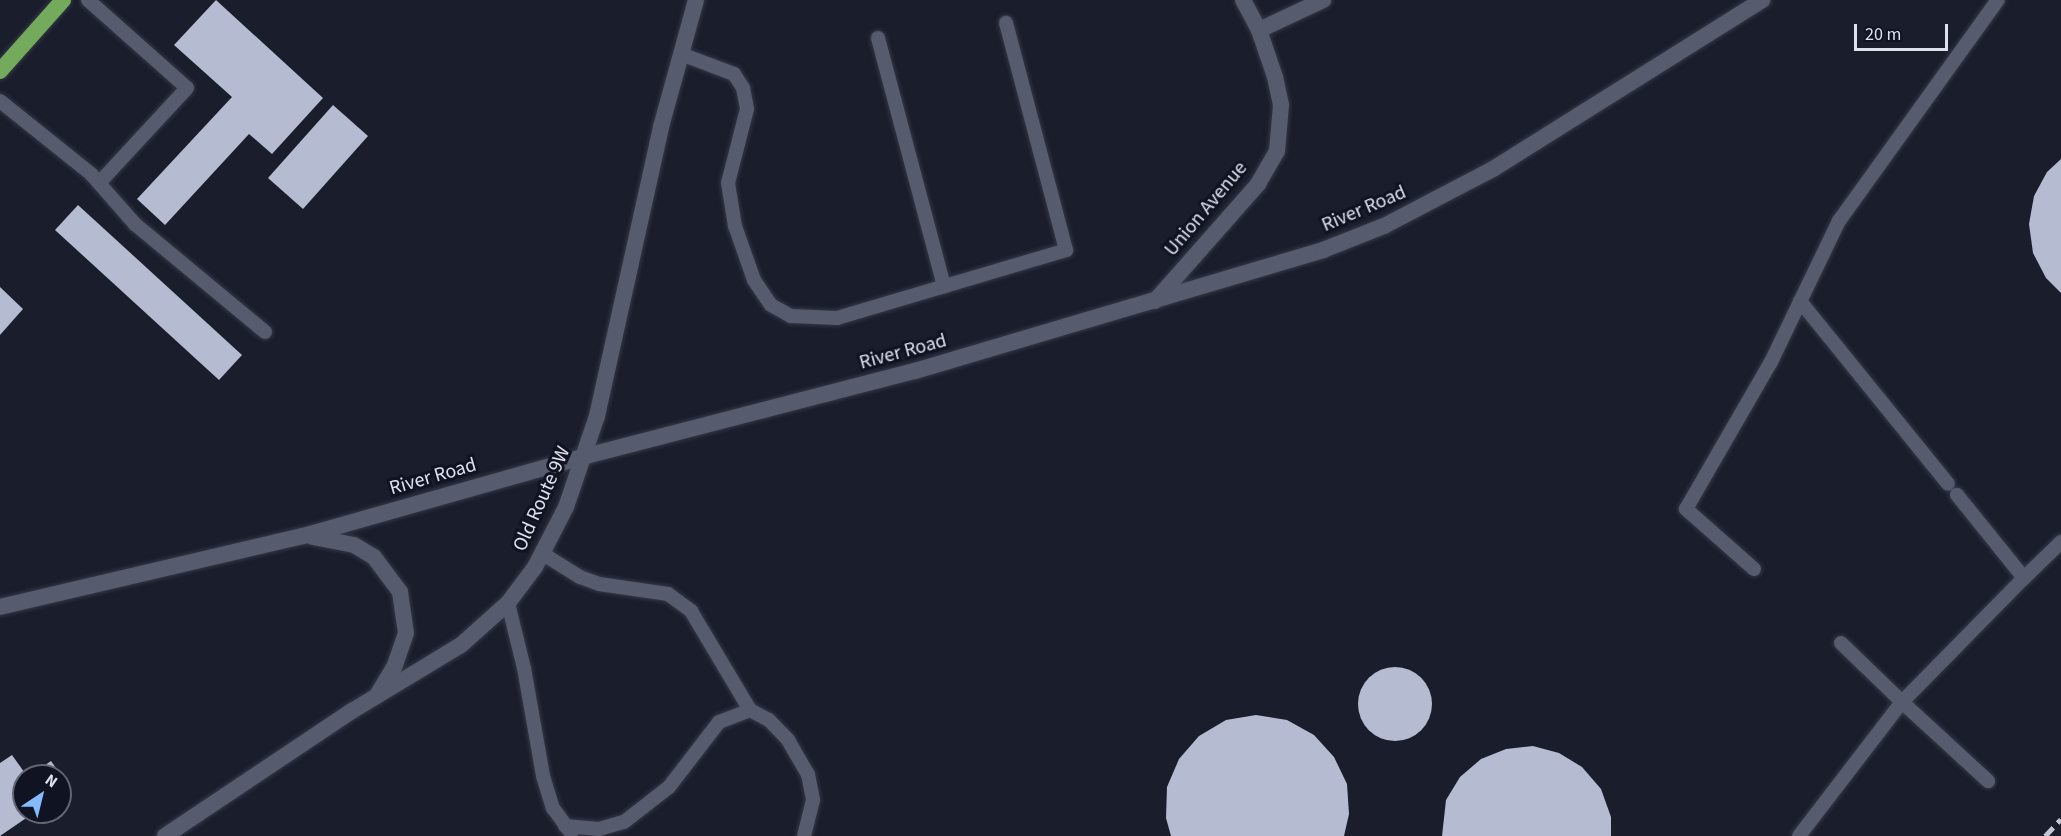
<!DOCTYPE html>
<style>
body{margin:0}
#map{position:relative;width:2061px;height:836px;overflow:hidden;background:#191d2c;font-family:"Source Sans 3",sans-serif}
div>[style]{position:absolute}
.building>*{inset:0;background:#b5bbd0}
.round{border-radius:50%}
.roads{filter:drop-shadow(0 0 2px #353744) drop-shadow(0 0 2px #353744)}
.service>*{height:14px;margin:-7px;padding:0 7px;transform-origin:7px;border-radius:7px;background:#565b6e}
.minor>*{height:16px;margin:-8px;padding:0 8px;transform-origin:8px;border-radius:8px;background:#565b6e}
.tertiary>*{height:16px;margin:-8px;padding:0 8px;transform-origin:8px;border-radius:8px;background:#565b6e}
.trunk>*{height:16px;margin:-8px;padding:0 8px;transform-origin:8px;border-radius:8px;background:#73aa5c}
.rail>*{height:4.5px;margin-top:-2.25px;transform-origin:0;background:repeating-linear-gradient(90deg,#c4c7d3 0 12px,transparent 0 18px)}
span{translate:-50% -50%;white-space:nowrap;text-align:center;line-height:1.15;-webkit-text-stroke:6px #101322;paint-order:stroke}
.street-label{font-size:20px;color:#dee1ec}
.north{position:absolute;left:12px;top:764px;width:60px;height:60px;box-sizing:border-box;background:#101322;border:2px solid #626573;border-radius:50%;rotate:35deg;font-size:16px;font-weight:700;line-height:24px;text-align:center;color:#dee1ec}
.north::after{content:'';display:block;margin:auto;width:21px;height:27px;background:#86bbfb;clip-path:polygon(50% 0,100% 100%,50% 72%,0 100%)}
.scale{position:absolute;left:1854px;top:24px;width:94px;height:27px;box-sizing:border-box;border:3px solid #dee1ec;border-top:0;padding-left:8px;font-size:18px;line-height:21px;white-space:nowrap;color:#dee1ec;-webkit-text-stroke:4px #101322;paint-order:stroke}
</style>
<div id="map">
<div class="building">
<div style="clip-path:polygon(216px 0,323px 98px,272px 154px,249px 134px,165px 225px,137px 199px,232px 97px,174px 45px)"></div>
<div style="clip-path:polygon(333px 105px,368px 136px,303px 209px,268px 178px)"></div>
<div style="clip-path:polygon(2061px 159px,2061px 293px,2046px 278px,2033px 253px,2029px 224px,2034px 196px,2047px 172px)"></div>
<div style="clip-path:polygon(78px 205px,242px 355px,219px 380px,55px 230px)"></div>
<div style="clip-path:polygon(0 287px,23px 309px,0 335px)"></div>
<div class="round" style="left:1358px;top:667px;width:74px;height:74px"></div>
<div style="clip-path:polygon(1256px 715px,1287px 720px,1314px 735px,1334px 757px,1347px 784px,1349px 814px,1344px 836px,1171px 836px,1166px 818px,1167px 787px,1179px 759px,1199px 736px,1226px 720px)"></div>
<div style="clip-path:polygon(1533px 746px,1559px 753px,1582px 767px,1601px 789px,1611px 817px,1611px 836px,1442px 836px,1446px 800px,1460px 777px,1481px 759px,1506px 749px)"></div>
<div style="clip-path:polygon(12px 755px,27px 776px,24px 812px,35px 812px,0 836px,0 763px)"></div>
<div style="clip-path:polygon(51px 761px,70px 788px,60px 795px,60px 776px,29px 776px)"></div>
</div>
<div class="roads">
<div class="service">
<div style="left:88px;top:0;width:132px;rotate:41.6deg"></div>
<div style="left:187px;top:88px;width:129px;rotate:132.8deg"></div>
<div style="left:878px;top:38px;width:257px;rotate:75.1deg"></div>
<div style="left:681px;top:54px;width:57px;rotate:20.7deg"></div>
<div style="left:734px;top:74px;width:17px;rotate:57deg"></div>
<div style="left:743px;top:88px;width:21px;rotate:79deg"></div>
<div style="left:747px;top:109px;width:76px;rotate:104.4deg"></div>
<div style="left:728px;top:183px;width:44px;rotate:80.8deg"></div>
<div style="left:735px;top:226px;width:57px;rotate:70.6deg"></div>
<div style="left:754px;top:280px;width:30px;rotate:56deg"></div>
<div style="left:771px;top:305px;width:23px;rotate:29deg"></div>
<div style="left:791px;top:316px;width:46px;rotate:2.5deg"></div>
<div style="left:837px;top:318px;width:239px;rotate:-16.5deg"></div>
<div style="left:1066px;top:250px;width:235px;rotate:-104.8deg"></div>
<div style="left:0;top:101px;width:117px;rotate:38.7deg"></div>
<div style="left:91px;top:174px;width:67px;rotate:48.7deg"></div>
<div style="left:135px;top:224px;width:169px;rotate:39.7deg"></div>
<div style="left:1800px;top:301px;width:235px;rotate:51deg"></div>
<div style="left:543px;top:554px;width:44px;rotate:31.9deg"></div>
<div style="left:580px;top:577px;width:20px;rotate:20deg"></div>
<div style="left:599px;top:584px;width:70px;rotate:8.2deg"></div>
<div style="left:668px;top:594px;width:29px;rotate:36deg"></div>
<div style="left:691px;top:611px;width:115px;rotate:59.2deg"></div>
<div style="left:1754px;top:569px;width:91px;rotate:-138.6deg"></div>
<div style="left:1686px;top:509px;width:170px;rotate:-60deg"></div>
<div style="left:1771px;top:362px;width:157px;rotate:-64.3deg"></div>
<div style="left:1839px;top:221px;width:272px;rotate:-54.3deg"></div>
<div style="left:2024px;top:578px;width:52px;rotate:-44.2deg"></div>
<div style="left:508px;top:603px;width:67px;rotate:76.2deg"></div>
<div style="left:524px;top:668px;width:110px;rotate:80deg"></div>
<div style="left:543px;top:776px;width:34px;rotate:73deg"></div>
<div style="left:553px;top:808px;width:31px;rotate:54deg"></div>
<div style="left:1841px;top:643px;width:85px;rotate:44deg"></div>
<div style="left:1902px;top:702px;width:174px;rotate:-45.5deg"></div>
<div style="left:2024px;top:578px;width:107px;rotate:-128.9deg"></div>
<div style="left:565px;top:826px;width:34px;rotate:5deg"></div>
<div style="left:599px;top:829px;width:26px;rotate:-16deg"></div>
<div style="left:624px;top:822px;width:57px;rotate:-37.9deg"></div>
<div style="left:669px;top:787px;width:82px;rotate:-52.4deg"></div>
<div style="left:719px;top:722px;width:33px;rotate:-21deg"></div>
<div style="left:750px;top:710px;width:21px;rotate:28deg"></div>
<div style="left:769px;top:720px;width:28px;rotate:46deg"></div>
<div style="left:788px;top:740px;width:39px;rotate:60deg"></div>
<div style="left:808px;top:774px;width:26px;rotate:79deg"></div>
<div style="left:813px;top:800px;width:37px;rotate:104deg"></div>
<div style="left:1799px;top:836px;width:169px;rotate:-52.5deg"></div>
<div style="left:1902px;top:702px;width:117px;rotate:42.6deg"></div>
</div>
<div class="minor">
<div style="left:1259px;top:30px;width:71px;rotate:-25.1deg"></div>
</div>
<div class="tertiary">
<div style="left:1155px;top:301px;width:156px;rotate:-48.6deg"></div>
<div style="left:1258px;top:184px;width:38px;rotate:-60deg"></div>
<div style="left:1277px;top:151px;width:46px;rotate:-85deg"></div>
<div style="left:1281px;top:105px;width:29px;rotate:-102deg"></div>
<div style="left:1275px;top:77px;width:50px;rotate:-108.8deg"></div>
<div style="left:1259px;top:30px;width:34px;rotate:-118deg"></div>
<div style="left:313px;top:537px;width:42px;rotate:11deg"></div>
<div style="left:354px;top:545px;width:23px;rotate:31deg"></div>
<div style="left:374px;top:557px;width:44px;rotate:53.4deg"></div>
<div style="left:400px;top:592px;width:41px;rotate:81.7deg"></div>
<div style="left:406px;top:633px;width:36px;rotate:109deg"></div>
<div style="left:394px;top:667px;width:33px;rotate:121deg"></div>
<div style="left:0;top:607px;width:311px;rotate:-13.2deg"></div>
<div style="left:303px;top:536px;width:294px;rotate:-15.8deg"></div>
<div style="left:586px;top:456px;width:340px;rotate:-14.5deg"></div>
<div style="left:915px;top:371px;width:426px;rotate:-16.5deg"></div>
<div style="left:1323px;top:250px;width:66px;rotate:-21.5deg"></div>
<div style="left:1384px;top:226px;width:123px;rotate:-27.6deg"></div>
<div style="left:1493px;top:169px;width:318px;rotate:-32.1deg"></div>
<div style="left:165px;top:836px;width:225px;rotate:-33.8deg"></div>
<div style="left:352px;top:711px;width:127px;rotate:-31.2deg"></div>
<div style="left:461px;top:645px;width:63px;rotate:-41.8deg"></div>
<div style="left:508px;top:603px;width:45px;rotate:-53.1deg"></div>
<div style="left:535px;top:567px;width:68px;rotate:-62.7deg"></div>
<div style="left:566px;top:507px;width:96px;rotate:-71.2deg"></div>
<div style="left:597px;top:416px;width:296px;rotate:-77.5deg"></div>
<div style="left:661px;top:127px;width:132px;rotate:-74.6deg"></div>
</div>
<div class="trunk">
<div style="left:0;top:71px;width:95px;rotate:-48.4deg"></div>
</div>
</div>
<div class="rail">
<div style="left:2045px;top:836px;width:23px;rotate:-47deg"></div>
</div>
<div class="street-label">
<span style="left:1206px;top:209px;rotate:-50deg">Union Avenue</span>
<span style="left:1364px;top:209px;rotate:-23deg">River Road</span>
<span style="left:903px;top:352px;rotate:-15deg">River Road</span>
<span style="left:433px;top:477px;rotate:-16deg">River Road</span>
<span style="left:542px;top:499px;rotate:-66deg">Old Route 9W</span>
</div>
<div class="north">N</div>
<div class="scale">20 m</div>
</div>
